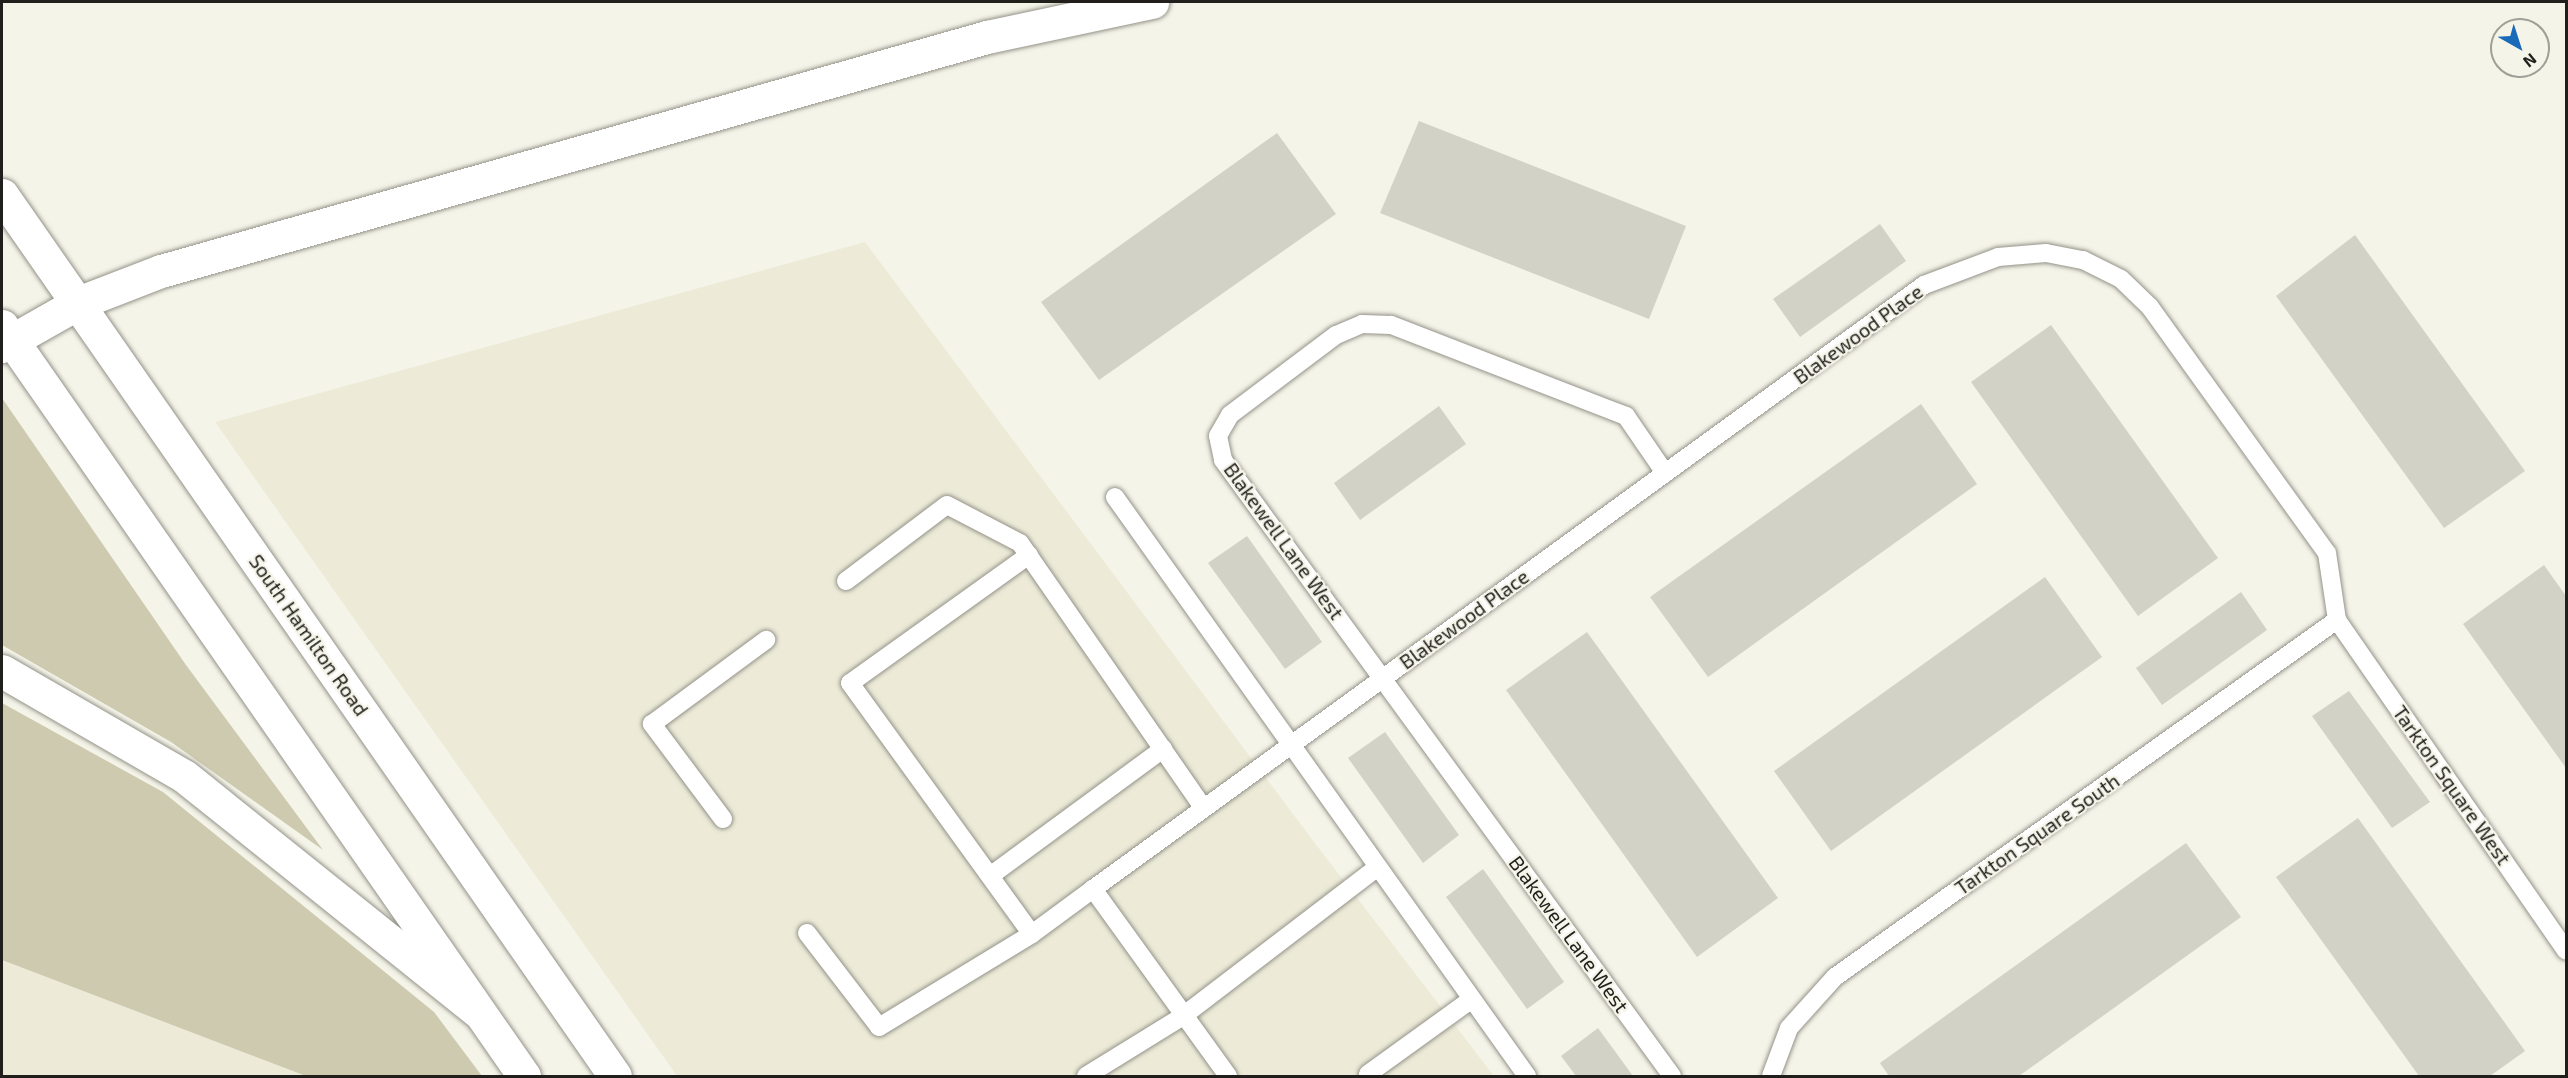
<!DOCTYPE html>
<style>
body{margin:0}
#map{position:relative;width:2568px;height:1078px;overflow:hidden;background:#f5f4e9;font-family:"Exo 2",sans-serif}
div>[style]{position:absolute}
.built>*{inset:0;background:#edebd8}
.green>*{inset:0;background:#cdcaaf}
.building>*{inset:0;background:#d3d2c7}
.roads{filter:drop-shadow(0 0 2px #949389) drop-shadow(0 0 2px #949389)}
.service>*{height:18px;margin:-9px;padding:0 9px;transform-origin:9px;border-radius:9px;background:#fff}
.primary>*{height:33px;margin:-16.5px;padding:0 16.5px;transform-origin:16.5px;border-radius:16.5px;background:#fff}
.motorway>*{height:33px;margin:-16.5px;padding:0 16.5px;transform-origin:16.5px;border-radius:16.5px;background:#fff}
span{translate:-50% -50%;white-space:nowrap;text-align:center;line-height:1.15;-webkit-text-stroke:4.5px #f5f4e9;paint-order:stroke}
.street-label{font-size:20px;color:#201f1b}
.frame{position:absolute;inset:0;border:3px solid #201f1b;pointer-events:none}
.north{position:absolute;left:2490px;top:18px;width:60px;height:60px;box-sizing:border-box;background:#f5f4e9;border:2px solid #a09f97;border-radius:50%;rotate:141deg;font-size:16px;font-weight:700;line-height:24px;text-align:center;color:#201f1b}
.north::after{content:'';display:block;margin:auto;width:21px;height:27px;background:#196ab8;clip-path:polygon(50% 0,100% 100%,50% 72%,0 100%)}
</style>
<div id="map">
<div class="built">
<div style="clip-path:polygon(865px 242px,1311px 838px,1494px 1076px,677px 1076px,215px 422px)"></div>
<div style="clip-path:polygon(2px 960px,306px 1076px,2px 1076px)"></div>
</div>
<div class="green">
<div style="clip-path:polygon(2px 398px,186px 665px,323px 850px,171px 742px,2px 645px)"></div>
<div style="clip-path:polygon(2px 703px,163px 792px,434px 1012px,482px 1076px,306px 1076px,2px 960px)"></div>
</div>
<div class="building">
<div style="clip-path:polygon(1419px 121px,1686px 226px,1649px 319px,1380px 213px)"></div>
<div style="clip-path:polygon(1277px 133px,1336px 214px,1099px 380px,1041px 302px)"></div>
<div style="clip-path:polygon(1880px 224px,1906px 261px,1800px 337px,1773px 299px)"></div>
<div style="clip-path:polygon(2355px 235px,2525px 471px,2444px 528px,2276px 296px)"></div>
<div style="clip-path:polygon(2051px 325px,2218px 558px,2138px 616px,1971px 382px)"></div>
<div style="clip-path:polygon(1921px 404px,1977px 484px,1708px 677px,1650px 597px)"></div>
<div style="clip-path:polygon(1439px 406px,1466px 444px,1360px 520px,1334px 483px)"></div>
<div style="clip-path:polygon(1247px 536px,1322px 642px,1285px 669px,1208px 563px)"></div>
<div style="clip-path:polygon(2544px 565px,2566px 596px,2566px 768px,2463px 624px)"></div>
<div style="clip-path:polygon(2045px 577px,2102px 657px,1831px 851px,1774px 771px)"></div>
<div style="clip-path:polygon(2241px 592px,2267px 630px,2162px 705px,2136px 668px)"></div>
<div style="clip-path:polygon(1587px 632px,1778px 898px,1697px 957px,1506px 690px)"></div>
<div style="clip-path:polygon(2349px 691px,2430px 802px,2392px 828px,2312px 716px)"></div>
<div style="clip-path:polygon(1385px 732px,1459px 835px,1423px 863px,1348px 758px)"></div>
<div style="clip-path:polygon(2358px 818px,2525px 1051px,2490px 1076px,2419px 1076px,2276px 877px)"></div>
<div style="clip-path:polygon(2186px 843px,2241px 917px,2019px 1076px,1889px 1076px,1880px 1063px)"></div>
<div style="clip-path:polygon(1483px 869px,1564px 982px,1527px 1009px,1446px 897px)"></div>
<div style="clip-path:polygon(1598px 1028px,1633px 1076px,1576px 1076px,1561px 1056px)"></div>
</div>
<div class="roads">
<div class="service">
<div style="left:1665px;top:473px;width:69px;rotate:-124.4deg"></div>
<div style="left:1626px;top:416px;width:252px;rotate:-158.8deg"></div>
<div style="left:1391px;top:325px;width:29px;rotate:-178deg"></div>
<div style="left:1362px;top:324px;width:28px;rotate:157deg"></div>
<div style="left:1336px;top:335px;width:133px;rotate:143deg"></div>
<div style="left:1230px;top:415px;width:24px;rotate:120deg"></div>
<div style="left:1218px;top:436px;width:25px;rotate:78deg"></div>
<div style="left:1223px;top:460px;width:762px;rotate:53.91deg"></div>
<div style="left:1115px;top:497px;width:711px;rotate:54.57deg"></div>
<div style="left:1029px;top:555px;width:220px;rotate:144.4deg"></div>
<div style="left:850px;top:683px;width:310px;rotate:54.1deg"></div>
<div style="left:846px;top:581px;width:126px;rotate:-37deg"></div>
<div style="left:947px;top:505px;width:82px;rotate:27.5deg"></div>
<div style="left:1020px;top:543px;width:320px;rotate:55.3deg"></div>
<div style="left:723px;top:819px;width:119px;rotate:-126.8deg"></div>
<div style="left:652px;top:724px;width:142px;rotate:-36.4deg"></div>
<div style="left:990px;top:876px;width:215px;rotate:-36.3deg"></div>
<div style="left:807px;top:933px;width:118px;rotate:52.5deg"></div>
<div style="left:879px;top:1027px;width:179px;rotate:-31.3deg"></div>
<div style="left:1032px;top:934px;width:76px;rotate:-36.4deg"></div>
<div style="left:1368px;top:1074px;width:128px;rotate:-35.8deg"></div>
<div style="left:1086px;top:1076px;width:114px;rotate:-31.7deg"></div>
<div style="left:1183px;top:1016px;width:245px;rotate:-37.4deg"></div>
<div style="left:1228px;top:1076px;width:231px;rotate:-125.8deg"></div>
<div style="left:1093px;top:889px;width:1027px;rotate:-36.01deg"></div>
<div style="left:1924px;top:285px;width:79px;rotate:-20.7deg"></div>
<div style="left:1998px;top:257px;width:48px;rotate:-4.8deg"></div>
<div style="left:2046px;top:253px;width:38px;rotate:11deg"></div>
<div style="left:2083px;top:260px;width:42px;rotate:26.6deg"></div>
<div style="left:2121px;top:279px;width:40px;rotate:44deg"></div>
<div style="left:2150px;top:307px;width:303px;rotate:54.3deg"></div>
<div style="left:2327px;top:553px;width:68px;rotate:81.5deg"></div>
<div style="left:2337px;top:620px;width:402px;rotate:55.3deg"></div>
<div style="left:1771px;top:1076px;width:51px;rotate:-69.4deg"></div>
<div style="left:1789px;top:1028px;width:69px;rotate:-48deg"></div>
<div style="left:1835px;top:977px;width:616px;rotate:-35.42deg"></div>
</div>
<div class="primary">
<div style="left:2px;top:195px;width:1073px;rotate:55.17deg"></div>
<div style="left:2px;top:326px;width:914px;rotate:55.16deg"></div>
</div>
<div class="motorway">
<div style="left:2px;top:346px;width:87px;rotate:-29.5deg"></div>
<div style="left:78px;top:303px;width:89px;rotate:-21.1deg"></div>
<div style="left:161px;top:271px;width:859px;rotate:-15.82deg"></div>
<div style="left:987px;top:37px;width:169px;rotate:-12deg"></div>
<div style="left:2px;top:671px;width:210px;rotate:30deg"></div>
<div style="left:184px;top:776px;width:378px;rotate:38.7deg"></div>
</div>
</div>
<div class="street-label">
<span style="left:1858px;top:334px;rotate:-36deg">Blakewood Place</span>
<span style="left:1284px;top:541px;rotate:54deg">Blakewell Lane West</span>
<span style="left:1464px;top:619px;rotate:-36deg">Blakewood Place</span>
<span style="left:309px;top:635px;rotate:55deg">South Hamilton Road</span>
<span style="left:2452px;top:785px;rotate:55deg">Tarkton Square West</span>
<span style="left:2037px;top:834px;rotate:-35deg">Tarkton Square South</span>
<span style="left:1569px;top:934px;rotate:54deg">Blakewell Lane West</span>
</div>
<div class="frame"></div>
<div class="north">N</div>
</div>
